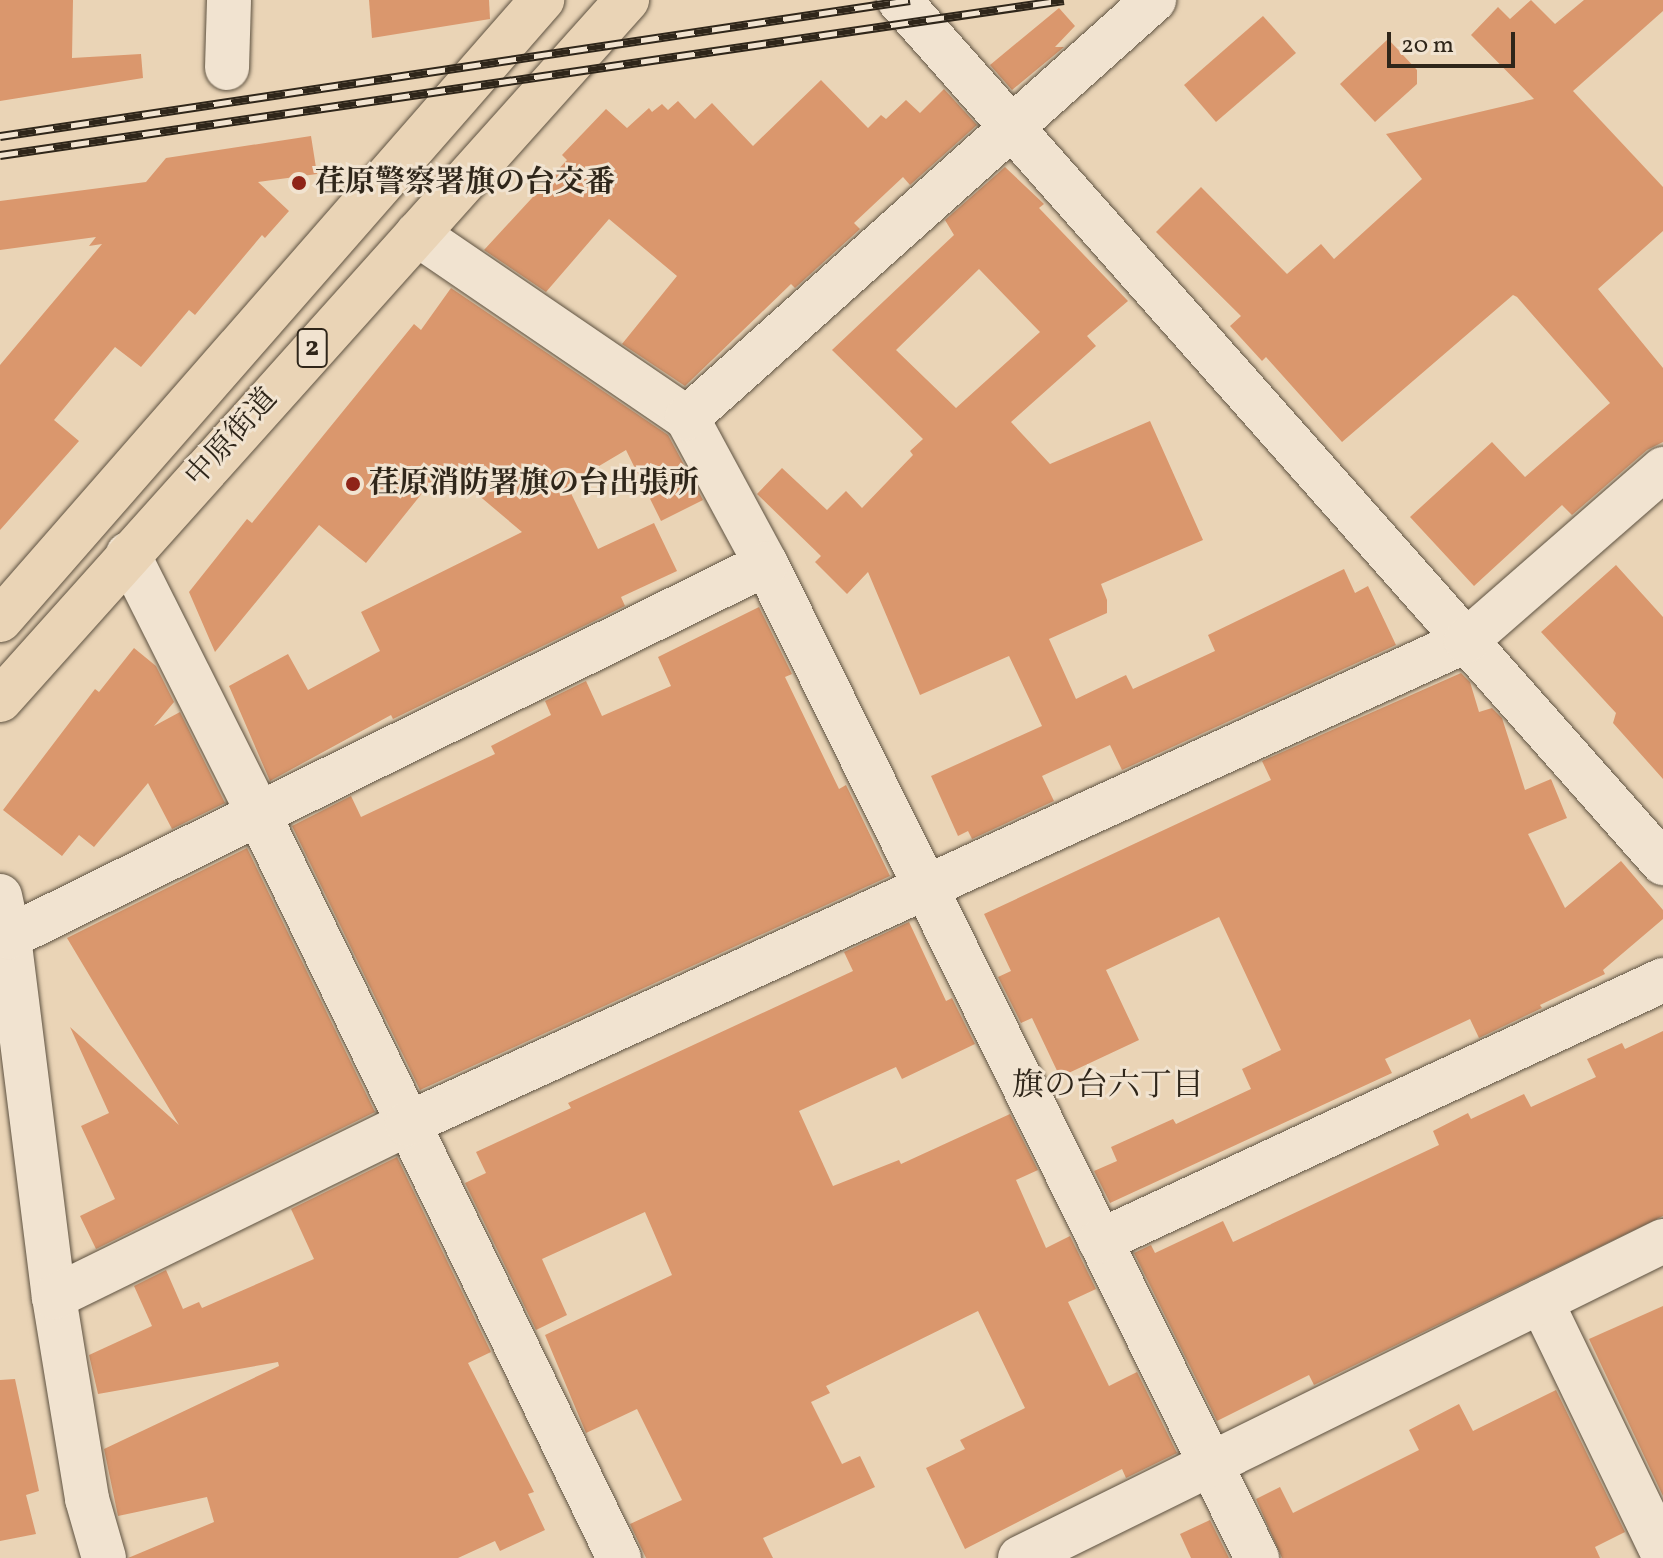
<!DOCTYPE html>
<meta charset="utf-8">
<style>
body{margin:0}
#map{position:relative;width:1663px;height:1558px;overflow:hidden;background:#ead4b6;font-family:Vollkorn,"Noto Serif JP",serif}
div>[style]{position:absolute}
.building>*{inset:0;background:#da976d}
.roads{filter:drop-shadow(0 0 2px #5e5241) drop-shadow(0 0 2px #5e5241)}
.minor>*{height:44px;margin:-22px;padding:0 22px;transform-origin:22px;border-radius:22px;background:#f1e3d0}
.major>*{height:44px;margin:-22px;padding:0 22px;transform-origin:22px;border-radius:22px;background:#ead4b6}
.rail>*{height:9px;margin-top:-4.5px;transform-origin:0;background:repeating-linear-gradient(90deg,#f1e3d0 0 18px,#2f261a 0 36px);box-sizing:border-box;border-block:2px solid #2f261a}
.dots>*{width:22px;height:22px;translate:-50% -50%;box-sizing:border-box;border:4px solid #f1e3d0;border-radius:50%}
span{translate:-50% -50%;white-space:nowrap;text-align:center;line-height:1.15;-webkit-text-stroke:6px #f1e3d0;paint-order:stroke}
.shield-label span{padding:2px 6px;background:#f1e3d0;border:2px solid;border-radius:6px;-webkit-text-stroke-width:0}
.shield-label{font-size:28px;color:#2f261a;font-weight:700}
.poi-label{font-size:30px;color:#2f261a;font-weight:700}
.left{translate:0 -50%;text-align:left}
.street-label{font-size:30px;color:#2f261a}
.neighbourhood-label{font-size:32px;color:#2f261a}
.scale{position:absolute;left:1387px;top:32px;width:128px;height:36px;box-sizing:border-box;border:4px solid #2f261a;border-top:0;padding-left:10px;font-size:24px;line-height:28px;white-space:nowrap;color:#2f261a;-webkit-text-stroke:6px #f1e3d0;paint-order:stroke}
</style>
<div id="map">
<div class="building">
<div style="clip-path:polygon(0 0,73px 0,72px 58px,141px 54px,143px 78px,0 101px)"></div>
<div style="clip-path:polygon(369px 0,489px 0,490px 19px,372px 38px)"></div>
<div style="clip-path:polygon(1531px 0,1555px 24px,1584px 0,1663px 0,1663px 11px,1573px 91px,1663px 187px,1663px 231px,1598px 289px,1663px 368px,1663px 442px,1647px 450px,1572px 515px,1562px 505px,1474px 586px,1410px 517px,1492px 442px,1525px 477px,1610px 403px,1517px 297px,1513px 295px,1342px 442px,1266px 357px,1262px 361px,1230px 326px,1241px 316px,1156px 232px,1201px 187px,1287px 274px,1321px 244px,1334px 259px,1422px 179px,1386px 134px,1534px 99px,1471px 35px,1498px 7px,1510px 19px)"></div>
<div style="clip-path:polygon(1059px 8px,1075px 26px,1055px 47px,1064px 47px,1012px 90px,990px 65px)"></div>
<div style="clip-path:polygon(1263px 16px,1296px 53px,1216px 122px,1184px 85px)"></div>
<div style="clip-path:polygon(1388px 39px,1417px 70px,1417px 84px,1375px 122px,1340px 84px)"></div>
<div style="clip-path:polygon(821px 80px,868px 128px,881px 115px,886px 119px,906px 100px,920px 113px,944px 89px,977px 125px,910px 185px,903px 177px,854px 223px,860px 229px,795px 288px,791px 284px,685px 386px,622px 344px,677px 276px,609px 219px,546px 292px,484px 250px,567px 160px,562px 155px,606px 109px,627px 128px,649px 108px,652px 112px,662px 104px,668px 110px,678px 101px,695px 119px,712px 103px,753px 146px)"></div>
<div style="clip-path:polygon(311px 136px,317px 174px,258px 182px,289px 211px,265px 238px,262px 235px,195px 315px,189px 310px,141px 367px,115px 347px,54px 420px,79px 441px,0 530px,0 365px,102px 244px,89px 246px,96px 237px,0 250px,0 201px,146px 182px,166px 158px)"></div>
<div style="clip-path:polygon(evenodd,1005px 167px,1044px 204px,1039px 208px,1128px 301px,1087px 336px,1096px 346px,1011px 422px,1050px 464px,1150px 421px,1203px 540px,1101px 584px,1107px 600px,1107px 613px,1049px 639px,1076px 699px,1126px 675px,1133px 689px,1215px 651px,1208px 635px,1344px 569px,1355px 593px,1368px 586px,1396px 645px,1122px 770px,1110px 745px,1042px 776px,1054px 801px,972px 839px,968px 831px,958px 836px,931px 776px,1042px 726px,1009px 656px,920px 695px,868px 572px,847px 594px,815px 562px,821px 556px,757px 494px,782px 468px,827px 510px,846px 491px,862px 508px,913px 455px,910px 451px,923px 439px,832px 350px,954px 235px,945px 220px,1005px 167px,979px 269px,1040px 332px,956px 408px,896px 350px,979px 269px)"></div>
<div style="clip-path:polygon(451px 288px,668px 435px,703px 500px,661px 521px,626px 450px,567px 485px,598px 549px,654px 523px,677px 571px,621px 597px,625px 606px,393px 719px,391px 715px,270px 781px,229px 686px,288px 654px,308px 690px,380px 651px,361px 612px,522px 532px,444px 466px,366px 563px,319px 525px,215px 652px,189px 592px,247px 519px,252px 523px,414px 324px,421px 330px)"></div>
<div style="clip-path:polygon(1616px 565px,1663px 617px,1663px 779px,1613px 723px,1616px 713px,1541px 632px)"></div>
<div style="clip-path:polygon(759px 607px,792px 674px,785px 677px,839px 789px,846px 785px,890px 876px,420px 1090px,292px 826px,351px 796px,361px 817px,495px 754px,491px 746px,551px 715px,545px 701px,586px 681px,602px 716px,671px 686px,658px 657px)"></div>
<div style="clip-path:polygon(134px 648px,156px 666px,174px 702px,154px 726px,180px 712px,225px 803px,172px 829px,148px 783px,94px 847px,79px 835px,62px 856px,3px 810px,95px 689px,99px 692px)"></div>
<div style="clip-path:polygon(1461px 673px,1470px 682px,1479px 712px,1492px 708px,1502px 718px,1525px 790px,1551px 779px,1567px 818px,1528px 834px,1565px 908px,1621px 861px,1663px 910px,1663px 919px,1603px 970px,1605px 974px,1540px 1005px,1542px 1008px,1479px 1038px,1470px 1019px,1385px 1059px,1392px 1073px,1110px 1203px,1094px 1171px,1117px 1161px,1111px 1147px,1173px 1119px,1176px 1124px,1251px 1089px,1242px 1069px,1281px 1050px,1219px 917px,1106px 970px,1139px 1040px,1060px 1077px,1032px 1018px,1021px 1023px,998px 977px,1011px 971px,984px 914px,1271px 780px,1262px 761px)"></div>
<div style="clip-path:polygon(247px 848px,375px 1112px,96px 1249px,80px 1216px,115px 1199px,81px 1126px,109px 1113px,70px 1027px,179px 1125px,67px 938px)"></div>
<div style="clip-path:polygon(909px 922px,946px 1001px,952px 998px,975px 1044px,902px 1079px,896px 1067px,799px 1111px,833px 1186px,899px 1160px,901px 1164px,1010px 1114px,1038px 1170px,1016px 1180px,1046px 1248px,1070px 1236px,1096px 1289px,1068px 1302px,1109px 1386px,1137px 1372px,1177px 1453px,1126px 1478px,1122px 1469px,965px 1549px,926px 1468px,965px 1449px,960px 1440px,1025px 1408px,978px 1311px,826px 1386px,830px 1393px,811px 1402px,842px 1464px,860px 1456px,875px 1487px,763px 1538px,773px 1558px,646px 1558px,630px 1524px,682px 1500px,637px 1409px,586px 1433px,545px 1335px,672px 1275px,645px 1212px,542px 1259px,567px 1315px,536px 1330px,465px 1183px,486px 1173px,476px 1152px,571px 1108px,568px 1103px,853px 971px,844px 952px)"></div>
<div style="clip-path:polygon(1663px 1031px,1663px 1216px,1314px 1385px,1309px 1375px,1217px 1421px,1134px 1253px,1151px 1245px,1155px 1253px,1223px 1221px,1233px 1242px,1439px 1145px,1433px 1131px,1468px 1113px,1471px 1119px,1524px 1094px,1531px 1107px,1596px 1077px,1587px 1059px,1622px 1043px,1625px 1049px)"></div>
<div style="clip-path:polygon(397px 1157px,491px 1352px,468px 1363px,534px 1492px,528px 1494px,545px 1530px,500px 1551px,495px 1541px,458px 1558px,128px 1558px,214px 1522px,207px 1497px,118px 1516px,104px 1449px,279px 1366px,278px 1362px,98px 1394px,89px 1355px,152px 1326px,134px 1286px,166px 1270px,183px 1309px,199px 1302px,202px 1308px,314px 1259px,291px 1209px)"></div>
<div style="clip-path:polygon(1663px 1306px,1663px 1496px,1589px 1339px)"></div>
<div style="clip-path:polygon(15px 1379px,39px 1491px,26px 1495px,36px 1534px,0 1541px,0 1380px)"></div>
<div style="clip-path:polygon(1556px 1390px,1625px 1532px,1595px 1547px,1600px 1558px,1282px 1558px,1256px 1499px,1280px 1487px,1293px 1513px,1419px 1450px,1409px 1430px,1459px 1404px,1473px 1431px)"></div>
<div style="clip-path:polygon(1210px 1520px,1229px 1558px,1191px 1558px,1180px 1534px)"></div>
</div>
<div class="roads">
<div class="minor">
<div style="left:899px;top:0;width:1153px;rotate:48.48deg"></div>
<div style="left:227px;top:68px;width:68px;rotate:-88.3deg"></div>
<div style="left:417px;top:234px;width:327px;rotate:34.3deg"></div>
<div style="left:687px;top:418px;width:166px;rotate:61.6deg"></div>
<div style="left:766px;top:564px;width:1109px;rotate:63.71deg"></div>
<div style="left:687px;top:418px;width:627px;rotate:-41.83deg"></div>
<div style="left:128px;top:554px;width:292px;rotate:63.3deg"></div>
<div style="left:259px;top:815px;width:826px;rotate:64.15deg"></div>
<div style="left:0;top:896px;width:42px;rotate:77.6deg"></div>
<div style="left:9px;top:937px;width:363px;rotate:82.9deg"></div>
<div style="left:54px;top:1297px;width:205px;rotate:80.7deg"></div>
<div style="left:87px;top:1499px;width:61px;rotate:73.9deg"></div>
<div style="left:9px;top:937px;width:844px;rotate:-26.23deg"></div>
<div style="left:1100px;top:1241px;width:621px;rotate:-24.87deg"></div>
<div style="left:54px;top:1297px;width:393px;rotate:-26.1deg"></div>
<div style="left:407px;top:1124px;width:1164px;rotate:-24.52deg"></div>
<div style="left:1466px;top:641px;width:262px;rotate:-41.1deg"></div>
<div style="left:1541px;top:1301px;width:280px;rotate:64.2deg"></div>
<div style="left:1020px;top:1558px;width:717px;rotate:-26.24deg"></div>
</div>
<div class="major">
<div style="left:0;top:620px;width:824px;rotate:-48.84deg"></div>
<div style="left:0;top:700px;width:940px;rotate:-48.15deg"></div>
</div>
</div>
<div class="rail">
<div style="left:0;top:136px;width:920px;rotate:-8.5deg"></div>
<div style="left:0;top:155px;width:1075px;rotate:-8.29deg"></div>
</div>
<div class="dots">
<div style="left:299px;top:183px;background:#8f2418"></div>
<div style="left:353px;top:484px;background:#8f2418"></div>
</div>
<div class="shield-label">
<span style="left:312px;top:348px">2</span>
</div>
<div class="poi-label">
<span class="left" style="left:315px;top:183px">荏原警察署旗の台交番</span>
<span class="left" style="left:369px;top:484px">荏原消防署旗の台出張所</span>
</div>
<div class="street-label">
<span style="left:232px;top:438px;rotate:-48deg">中原街道</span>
</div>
<div class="neighbourhood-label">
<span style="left:1108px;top:1087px">旗の台六丁目</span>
</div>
<div class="scale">20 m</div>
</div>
